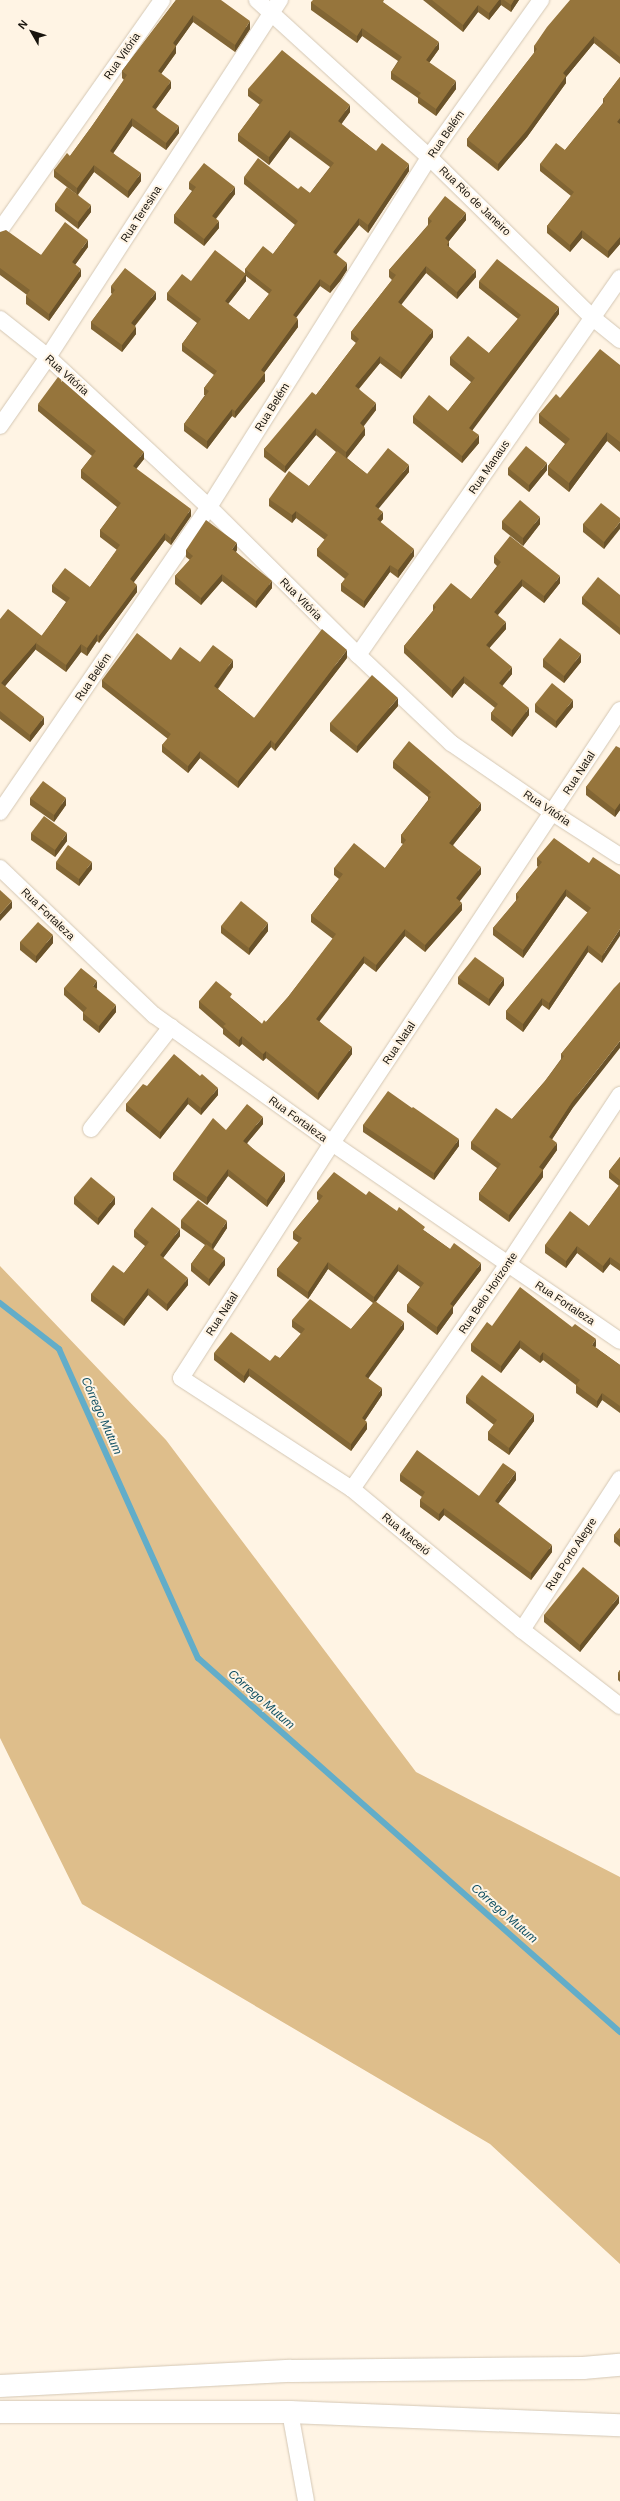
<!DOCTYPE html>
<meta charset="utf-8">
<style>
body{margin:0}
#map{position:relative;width:620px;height:2501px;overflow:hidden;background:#fff4e4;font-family:Arial,sans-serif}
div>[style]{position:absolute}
.green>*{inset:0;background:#debe8b}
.stream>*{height:6px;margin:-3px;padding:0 3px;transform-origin:3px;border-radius:3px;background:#62adc9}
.roads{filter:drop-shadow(0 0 1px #d4c7b4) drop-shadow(0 0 1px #d4c7b4)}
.minor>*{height:16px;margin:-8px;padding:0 8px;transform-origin:8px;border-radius:8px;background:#fff}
.secondary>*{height:22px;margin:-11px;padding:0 11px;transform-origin:11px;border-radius:11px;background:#fff}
.wall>*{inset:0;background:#816534}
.shaded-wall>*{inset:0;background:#69522a}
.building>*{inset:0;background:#96753c}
span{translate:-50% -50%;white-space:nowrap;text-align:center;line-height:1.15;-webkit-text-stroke:4px #fff4e4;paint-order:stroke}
.street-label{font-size:11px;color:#18140d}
.water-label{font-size:12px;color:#0f4f63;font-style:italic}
.north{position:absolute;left:12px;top:12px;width:40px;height:40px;-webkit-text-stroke:3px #fff4e4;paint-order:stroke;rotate:309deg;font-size:11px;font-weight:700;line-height:16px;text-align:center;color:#18140d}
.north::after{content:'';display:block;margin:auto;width:14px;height:18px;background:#18140d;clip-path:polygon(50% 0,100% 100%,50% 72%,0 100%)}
</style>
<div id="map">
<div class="green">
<div style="clip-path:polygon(0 1266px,166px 1440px,416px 1772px,620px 1877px,620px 2264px,490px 2144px,82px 1904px,0 1738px)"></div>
</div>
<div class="stream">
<div style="left:0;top:1303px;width:75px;rotate:37.9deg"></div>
<div style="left:59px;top:1349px;width:339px;rotate:65.8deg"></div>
<div style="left:198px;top:1658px;width:564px;rotate:41.55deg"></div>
</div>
<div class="roads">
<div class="minor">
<div style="left:257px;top:0;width:233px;rotate:42.4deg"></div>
<div style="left:429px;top:157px;width:230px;rotate:44.5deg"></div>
<div style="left:593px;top:318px;width:35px;rotate:39deg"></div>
<div style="left:0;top:230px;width:281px;rotate:-54.8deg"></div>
<div style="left:0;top:319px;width:61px;rotate:38.4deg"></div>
<div style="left:48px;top:357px;width:220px;rotate:43deg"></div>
<div style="left:209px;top:507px;width:210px;rotate:44.8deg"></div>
<div style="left:358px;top:655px;width:128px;rotate:43.4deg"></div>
<div style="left:451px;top:743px;width:124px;rotate:34.5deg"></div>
<div style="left:553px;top:813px;width:80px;rotate:32.7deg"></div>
<div style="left:0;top:426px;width:84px;rotate:-55.2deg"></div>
<div style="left:48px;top:357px;width:426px;rotate:-57deg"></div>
<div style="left:358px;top:655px;width:459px;rotate:-55.2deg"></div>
<div style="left:620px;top:710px;width:520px;rotate:123.63deg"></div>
<div style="left:332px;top:1143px;width:279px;rotate:122.7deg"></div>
<div style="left:181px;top:1378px;width:204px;rotate:33deg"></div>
<div style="left:352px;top:1489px;width:221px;rotate:39.7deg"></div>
<div style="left:522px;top:1630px;width:124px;rotate:37.8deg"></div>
<div style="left:0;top:812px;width:370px;rotate:-55.6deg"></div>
<div style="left:209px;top:507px;width:413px;rotate:-57.8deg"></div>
<div style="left:429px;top:157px;width:193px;rotate:-54.5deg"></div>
<div style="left:0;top:868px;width:213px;rotate:43.7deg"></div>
<div style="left:154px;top:1015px;width:219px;rotate:35.7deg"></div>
<div style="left:332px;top:1143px;width:349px;rotate:34.5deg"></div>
<div style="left:91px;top:1129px;width:130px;rotate:-51.9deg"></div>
<div style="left:352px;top:1489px;width:274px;rotate:-55.3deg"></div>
<div style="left:508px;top:1264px;width:203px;rotate:-56.5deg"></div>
<div style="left:522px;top:1630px;width:180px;rotate:-57deg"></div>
<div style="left:290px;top:2412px;width:90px;rotate:79.8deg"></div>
</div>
<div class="secondary">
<div style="left:0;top:2386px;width:291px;rotate:-3deg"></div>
<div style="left:291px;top:2371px;width:292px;rotate:-0.6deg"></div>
<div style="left:583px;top:2368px;width:37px;rotate:-5deg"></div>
<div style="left:0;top:2412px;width:290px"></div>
<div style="left:290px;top:2412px;width:330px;rotate:2.3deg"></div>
</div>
</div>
<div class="wall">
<div style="clip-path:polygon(176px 0,250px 29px,235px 52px,193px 22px,176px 46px,176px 53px,161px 74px,171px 88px,156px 109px,179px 133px,166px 150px,132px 126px,113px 153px,141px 181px,128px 198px,94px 172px,78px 195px,91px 212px,78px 229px,55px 211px,55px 204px,76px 194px,54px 177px,54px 170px,70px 156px,92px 126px,124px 80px,122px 78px,122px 71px)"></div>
<div style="clip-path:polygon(423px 0,519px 0,511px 12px,501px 5px,489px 20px,478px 12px,463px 32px)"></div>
<div style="clip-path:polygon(620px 0,620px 64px,594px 43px,566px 77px,566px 83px,527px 137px,498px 171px,467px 146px,467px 139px,534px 53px,534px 46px)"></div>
<div style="clip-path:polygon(311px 2px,384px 3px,439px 49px,429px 63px,456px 89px,436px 116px,418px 103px,418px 98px,391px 79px,391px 72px,398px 61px,362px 36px,357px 43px,311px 10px)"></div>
<div style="clip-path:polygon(620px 77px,620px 244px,608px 258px,582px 238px,570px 252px,547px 233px,547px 226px,571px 196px,540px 171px,540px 164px,565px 150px,603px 103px,603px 99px)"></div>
<div style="clip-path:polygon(evenodd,248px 89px,350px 112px,341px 124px,376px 151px,409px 171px,368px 233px,359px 225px,336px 254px,347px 270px,340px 281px,330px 293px,320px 286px,296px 317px,298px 327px,264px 373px,265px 381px,235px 418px,232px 416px,207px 449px,184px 431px,184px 424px,205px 395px,204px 395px,204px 388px,214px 375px,182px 351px,182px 344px,197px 323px,167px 300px,167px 293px,191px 281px,245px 273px,245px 269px,273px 254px,295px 225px,244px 184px,244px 177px,298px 189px,310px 193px,330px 167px,290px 137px,269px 165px,238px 141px,238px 134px,260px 105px,248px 96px,248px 89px,246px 276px,269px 294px,249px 320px,228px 304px,246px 281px,246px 276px)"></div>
<div style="clip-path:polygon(189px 182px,235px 194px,216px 219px,219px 228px,204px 246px,174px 223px,174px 215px,192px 191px,189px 189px)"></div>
<div style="clip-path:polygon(428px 218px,466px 220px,449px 241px,449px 247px,476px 277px,457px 299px,426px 273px,401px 304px,433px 337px,401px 379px,380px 363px,359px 389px,376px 410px,364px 426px,365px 435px,347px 458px,367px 474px,409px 472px,378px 508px,383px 519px,380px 522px,414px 556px,398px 578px,390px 572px,364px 608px,341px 591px,341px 584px,345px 579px,317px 556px,317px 549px,325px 540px,296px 518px,292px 523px,269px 506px,269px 499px,309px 486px,336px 452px,316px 435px,285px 473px,264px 457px,264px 449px,316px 395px,356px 343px,351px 339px,351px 332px,392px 280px,389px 277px,389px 270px,428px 225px)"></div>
<div style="clip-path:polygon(0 232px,41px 255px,88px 247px,75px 265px,81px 276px,49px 321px,26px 304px,26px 296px,27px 295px,0 275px)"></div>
<div style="clip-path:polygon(479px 281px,559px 314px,472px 430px,479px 443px,462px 463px,413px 423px,413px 416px,448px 411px,471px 382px,450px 365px,450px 357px,489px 353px,518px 319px,479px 288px)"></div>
<div style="clip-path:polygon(111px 286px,156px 299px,135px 326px,136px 334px,122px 352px,91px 329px,91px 322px,112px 294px,111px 293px)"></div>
<div style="clip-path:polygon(620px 365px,620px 452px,607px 441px,569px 492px,548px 475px,548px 466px,565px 444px,539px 423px,539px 414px,560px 398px)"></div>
<div style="clip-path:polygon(38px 404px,144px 459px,136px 469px,191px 516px,171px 545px,165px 540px,134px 582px,137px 592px,99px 643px,97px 641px,87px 656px,81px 652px,66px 672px,36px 650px,36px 649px,5px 686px,44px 724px,30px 742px,0 719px,0 619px,42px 636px,66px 602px,52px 592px,52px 585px,90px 587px,117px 550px,100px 537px,100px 530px,117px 507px,81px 478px,81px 470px,92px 456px,38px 411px)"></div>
<div style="clip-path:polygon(508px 468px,547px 470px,529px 492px,508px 475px)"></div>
<div style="clip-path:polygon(620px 518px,604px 549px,583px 532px,583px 524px)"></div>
<div style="clip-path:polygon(502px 521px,540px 524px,523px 546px,502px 529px)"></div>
<div style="clip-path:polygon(186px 550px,237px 550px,236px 552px,272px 588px,256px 608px,222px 581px,201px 605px,175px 584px,175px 576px,190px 560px,186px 557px)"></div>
<div style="clip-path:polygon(494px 556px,560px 583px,544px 603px,522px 586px,498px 615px,506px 629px,489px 648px,512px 674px,502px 686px,529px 715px,512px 737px,491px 720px,491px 713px,495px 708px,464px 683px,452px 698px,404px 653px,404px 646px,433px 611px,433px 605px,471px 599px,497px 566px,494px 563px)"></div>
<div style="clip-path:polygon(620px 595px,620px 635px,582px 604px,582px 597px)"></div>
<div style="clip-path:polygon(347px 658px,275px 751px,271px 747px,238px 788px,200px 758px,188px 773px,162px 752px,162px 745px,168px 739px,102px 687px,102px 680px,171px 660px,200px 662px,233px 667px,218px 689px,254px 718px)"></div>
<div style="clip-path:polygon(543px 659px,581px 662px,564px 683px,543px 667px)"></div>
<div style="clip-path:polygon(535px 704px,573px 707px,556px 728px,535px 712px)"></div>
<div style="clip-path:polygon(398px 706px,357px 753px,330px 731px,330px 723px)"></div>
<div style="clip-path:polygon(620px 748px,620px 810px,615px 817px,586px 795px,586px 787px)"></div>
<div style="clip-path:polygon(393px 761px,481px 810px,453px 845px,481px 874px,459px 901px,462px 910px,425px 952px,405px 936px,376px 972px,364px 963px,319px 1021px,352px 1054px,318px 1100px,266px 1058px,263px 1061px,242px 1044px,239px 1047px,223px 1034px,223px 1029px,199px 1008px,199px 1001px,232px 999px,262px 1024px,266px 1022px,288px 997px,333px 939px,311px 922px,311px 915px,339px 879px,334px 875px,334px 868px,385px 868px,403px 844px,401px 843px,401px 835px,428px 800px,428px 797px,393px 768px)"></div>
<div style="clip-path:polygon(30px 798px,66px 805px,54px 822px,30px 805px)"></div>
<div style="clip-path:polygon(31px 833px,67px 841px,55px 857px,31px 840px)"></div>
<div style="clip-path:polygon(537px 858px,589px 863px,620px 875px,602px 963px,588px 952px,549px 1010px,542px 1005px,523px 1032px,506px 1019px,506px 1011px,588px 913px,566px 896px,523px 958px,493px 935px,493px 928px,516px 901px,516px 894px,538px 867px,537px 866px)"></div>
<div style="clip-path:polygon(56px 862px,92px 869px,79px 886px,56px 869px)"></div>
<div style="clip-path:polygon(221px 926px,268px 931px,249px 955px,221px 933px)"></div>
<div style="clip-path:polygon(20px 942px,53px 943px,36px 963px,20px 950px)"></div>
<div style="clip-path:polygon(458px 977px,504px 985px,489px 1006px,458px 984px)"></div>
<div style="clip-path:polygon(620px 982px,572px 1109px,552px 1139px,557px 1150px,543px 1170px,543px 1177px,509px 1222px,479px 1200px,479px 1193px,497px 1168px,471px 1149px,471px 1142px,512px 1119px,545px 1081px,561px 1059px,561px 1054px)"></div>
<div style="clip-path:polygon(64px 988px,97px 988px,96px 989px,116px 1012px,99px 1033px,83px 1020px,83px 1012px,64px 995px)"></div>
<div style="clip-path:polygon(147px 1086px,218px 1095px,201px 1115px,188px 1104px,160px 1139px,126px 1111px,126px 1104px)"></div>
<div style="clip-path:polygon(412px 1108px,459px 1146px,434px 1180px,363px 1132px,363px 1125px)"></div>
<div style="clip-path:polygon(263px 1124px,247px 1143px,285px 1181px,267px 1207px,228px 1176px,207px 1205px,173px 1180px,173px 1173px,226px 1130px)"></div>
<div style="clip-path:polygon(620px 1157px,620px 1271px,610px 1264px,603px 1273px,577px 1253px,566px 1268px,545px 1253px,545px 1245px,589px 1226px,619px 1186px,609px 1178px,609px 1171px)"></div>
<div style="clip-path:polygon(317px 1192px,366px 1195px,425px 1231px,450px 1249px,481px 1270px,453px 1307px,453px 1313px,437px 1335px,407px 1312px,407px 1305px,420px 1287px,398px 1271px,376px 1302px,404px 1329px,368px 1378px,382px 1395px,365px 1420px,367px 1429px,351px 1451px,249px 1376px,244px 1383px,214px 1360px,214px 1353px,270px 1361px,280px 1358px,301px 1334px,292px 1327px,292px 1320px,351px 1329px,373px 1303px,328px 1269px,308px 1299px,277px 1276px,277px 1269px,299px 1243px,293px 1239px,293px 1232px,319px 1201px,317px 1199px)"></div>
<div style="clip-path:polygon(74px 1197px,115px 1204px,98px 1225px,74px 1204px)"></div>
<div style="clip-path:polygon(181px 1220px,227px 1228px,213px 1249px,225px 1265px,209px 1286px,191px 1271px,191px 1264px,205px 1245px,181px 1228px)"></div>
<div style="clip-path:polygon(134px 1230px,180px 1236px,163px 1258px,188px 1285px,167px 1311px,148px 1295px,124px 1326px,91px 1301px,91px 1294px,124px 1273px,145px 1246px,134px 1237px)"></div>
<div style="clip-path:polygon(492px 1326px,596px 1346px,595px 1347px,620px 1365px,620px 1413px,602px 1400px,597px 1408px,576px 1393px,576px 1385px,543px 1360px,540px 1363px,520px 1348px,501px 1373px,471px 1351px,471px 1344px)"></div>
<div style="clip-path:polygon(466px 1396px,534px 1421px,509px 1455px,488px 1440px,488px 1432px,494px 1425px,466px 1403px)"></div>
<div style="clip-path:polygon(400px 1474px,479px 1496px,516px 1480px,498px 1504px,552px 1552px,531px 1580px,444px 1515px,439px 1521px,420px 1507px,420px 1500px,422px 1497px,400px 1481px)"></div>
<div style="clip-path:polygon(620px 1528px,620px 1547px,614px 1542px,614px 1535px)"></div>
<div style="clip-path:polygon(619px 1603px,580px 1652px,544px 1622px,544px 1615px)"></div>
<div style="clip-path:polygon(620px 1670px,620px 1682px,618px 1680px,618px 1673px)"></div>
</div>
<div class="shaded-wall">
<div style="clip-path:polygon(499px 0,501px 0,501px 5px,489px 20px,489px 13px)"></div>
<div style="clip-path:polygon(514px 0,519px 0,511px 12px,511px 5px)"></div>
<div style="clip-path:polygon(478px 5px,478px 12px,463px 32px,463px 25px)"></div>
<div style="clip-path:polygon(193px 15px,193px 22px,173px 50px,173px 43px)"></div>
<div style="clip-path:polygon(250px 21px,250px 29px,235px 52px,235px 45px)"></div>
<div style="clip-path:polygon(362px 28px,362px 36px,357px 43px,357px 36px)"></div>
<div style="clip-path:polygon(594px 36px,594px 43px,566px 77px,566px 83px,527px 137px,498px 171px,498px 164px,563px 73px)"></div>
<div style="clip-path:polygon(439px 42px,439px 49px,426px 67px,426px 60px)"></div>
<div style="clip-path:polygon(176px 46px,176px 53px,158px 78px,158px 71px)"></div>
<div style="clip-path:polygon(171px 81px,171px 88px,152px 114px,152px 107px)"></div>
<div style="clip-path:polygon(456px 81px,456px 89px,436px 116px,436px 109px)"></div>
<div style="clip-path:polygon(350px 105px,350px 112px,338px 129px,338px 121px)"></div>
<div style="clip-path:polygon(132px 118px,132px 126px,110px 158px,110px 151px)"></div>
<div style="clip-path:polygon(620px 118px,620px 125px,617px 122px)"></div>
<div style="clip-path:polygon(179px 126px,179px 133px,166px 150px,166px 143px)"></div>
<div style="clip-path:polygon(290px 130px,290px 137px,269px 165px,269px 157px)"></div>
<div style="clip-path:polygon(409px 164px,409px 171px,368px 233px,368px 225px)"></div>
<div style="clip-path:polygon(94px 165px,94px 172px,77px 195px,77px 188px)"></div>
<div style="clip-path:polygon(141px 173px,141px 181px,128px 198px,128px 191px)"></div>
<div style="clip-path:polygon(235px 187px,235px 194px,212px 223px,212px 216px)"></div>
<div style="clip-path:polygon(91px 205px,91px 212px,78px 229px,78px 222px)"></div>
<div style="clip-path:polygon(466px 213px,466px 220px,445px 246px,445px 238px)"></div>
<div style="clip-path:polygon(359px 218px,359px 225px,333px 259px,333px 252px)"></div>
<div style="clip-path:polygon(219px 221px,219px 228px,204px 246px,204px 239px)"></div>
<div style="clip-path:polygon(582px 230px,582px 238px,570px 252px,570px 245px)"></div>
<div style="clip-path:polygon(620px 237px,620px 244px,608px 258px,608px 251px)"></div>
<div style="clip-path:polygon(88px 240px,88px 247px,72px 269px,72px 262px)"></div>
<div style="clip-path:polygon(449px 242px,449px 249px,447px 245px)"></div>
<div style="clip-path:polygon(347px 263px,347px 270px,340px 281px,330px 293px,330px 286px)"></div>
<div style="clip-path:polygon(426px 266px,426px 273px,398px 309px,398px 302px)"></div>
<div style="clip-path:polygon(81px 269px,81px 276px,49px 321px,49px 314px)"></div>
<div style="clip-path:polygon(476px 270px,476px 277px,457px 299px,457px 292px)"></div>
<div style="clip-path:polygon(246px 274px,246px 281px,225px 308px,225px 301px)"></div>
<div style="clip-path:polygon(320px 279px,320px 286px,293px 322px,293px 315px)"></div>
<div style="clip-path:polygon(156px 292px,156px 299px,131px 330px,131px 323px)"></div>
<div style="clip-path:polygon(559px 307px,559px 314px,469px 435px,469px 428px)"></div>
<div style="clip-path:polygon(298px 319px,298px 327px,261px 377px,261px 370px)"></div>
<div style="clip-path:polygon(136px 327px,136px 334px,122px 352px,122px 345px)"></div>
<div style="clip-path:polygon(433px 330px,433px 337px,401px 379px,401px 372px)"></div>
<div style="clip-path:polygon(380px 356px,380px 363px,355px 393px,355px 386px)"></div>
<div style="clip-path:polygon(265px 373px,265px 381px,235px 418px,235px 411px)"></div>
<div style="clip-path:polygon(376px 403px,376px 410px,360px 430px,360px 423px)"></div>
<div style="clip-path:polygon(232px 409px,232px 416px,207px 449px,207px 441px)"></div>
<div style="clip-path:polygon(316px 428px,316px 435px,285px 473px,285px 466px)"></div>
<div style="clip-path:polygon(365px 428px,365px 435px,346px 459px,346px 452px)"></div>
<div style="clip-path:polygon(607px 432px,607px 441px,569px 492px,569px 483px)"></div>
<div style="clip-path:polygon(479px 435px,479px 443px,462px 463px,462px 456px)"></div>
<div style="clip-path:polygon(144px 452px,144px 459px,133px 473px,133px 466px)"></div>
<div style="clip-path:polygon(547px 463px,547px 470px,529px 492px,529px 485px)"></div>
<div style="clip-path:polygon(409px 465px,409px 472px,375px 513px,375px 506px)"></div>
<div style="clip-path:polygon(191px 509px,191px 516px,171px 545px,171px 538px)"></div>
<div style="clip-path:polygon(296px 511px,296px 518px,292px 523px,292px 515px)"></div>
<div style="clip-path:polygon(383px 512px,383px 519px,377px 526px,377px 519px)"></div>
<div style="clip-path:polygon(540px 517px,540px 524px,523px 546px,523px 538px)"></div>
<div style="clip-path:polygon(620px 522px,620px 529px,604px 549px,604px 542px)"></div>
<div style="clip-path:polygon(165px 533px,165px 540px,130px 587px,130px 579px)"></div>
<div style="clip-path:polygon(237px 543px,237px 550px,232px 556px,232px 549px)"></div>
<div style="clip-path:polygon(414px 549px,414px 556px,398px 578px,398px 570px)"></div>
<div style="clip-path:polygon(390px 565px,390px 572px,364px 608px,364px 601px)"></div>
<div style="clip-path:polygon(222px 574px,222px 581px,201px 605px,201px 598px)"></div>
<div style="clip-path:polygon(560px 576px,560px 583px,544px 603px,544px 596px)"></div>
<div style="clip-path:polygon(522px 579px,522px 586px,494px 619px,494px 612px)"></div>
<div style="clip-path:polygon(272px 581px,272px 588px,256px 608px,256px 601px)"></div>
<div style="clip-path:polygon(137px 585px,137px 592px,99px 643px,99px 636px)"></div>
<div style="clip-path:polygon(506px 622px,506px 629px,486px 652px,486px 645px)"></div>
<div style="clip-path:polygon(97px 634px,97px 641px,87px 656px,87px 648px)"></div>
<div style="clip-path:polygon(42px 636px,36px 643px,36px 649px,1px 691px,1px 683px)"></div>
<div style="clip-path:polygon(81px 644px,81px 652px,66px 672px,66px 665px)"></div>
<div style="clip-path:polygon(347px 650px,347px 658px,275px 751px,275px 744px)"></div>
<div style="clip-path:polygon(581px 654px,581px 662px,564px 683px,564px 676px)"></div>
<div style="clip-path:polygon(233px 660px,233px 667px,214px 693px,214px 686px)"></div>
<div style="clip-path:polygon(512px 667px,512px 674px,499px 690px,499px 683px)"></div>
<div style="clip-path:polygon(464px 676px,464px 683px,452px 698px,452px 690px)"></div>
<div style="clip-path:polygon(398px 698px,398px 706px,357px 753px,357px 746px)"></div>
<div style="clip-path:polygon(573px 700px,573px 707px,556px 728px,556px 721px)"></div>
<div style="clip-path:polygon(529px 708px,529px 715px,512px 737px,512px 730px)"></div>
<div style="clip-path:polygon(44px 717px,44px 724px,30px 742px,30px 735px)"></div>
<div style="clip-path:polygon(271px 740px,271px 747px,238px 788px,238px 781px)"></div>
<div style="clip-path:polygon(200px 751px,200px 758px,188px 773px,188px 766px)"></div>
<div style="clip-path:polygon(66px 798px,66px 805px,54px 822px,54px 815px)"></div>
<div style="clip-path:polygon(481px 803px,481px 810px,449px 850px,449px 843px)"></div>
<div style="clip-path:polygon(620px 803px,620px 810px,615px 817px,615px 810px)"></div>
<div style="clip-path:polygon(67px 833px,67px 841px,55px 857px,55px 850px)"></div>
<div style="clip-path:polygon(92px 862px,92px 869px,79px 886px,79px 879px)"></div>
<div style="clip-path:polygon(481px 867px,481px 874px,456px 906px,456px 898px)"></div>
<div style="clip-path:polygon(566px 889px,566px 896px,523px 958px,523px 950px)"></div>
<div style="clip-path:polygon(12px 901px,12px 908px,0 921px,0 914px)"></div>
<div style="clip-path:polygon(462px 903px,462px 910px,425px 952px,425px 945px)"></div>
<div style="clip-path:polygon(268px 923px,268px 931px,249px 955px,249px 948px)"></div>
<div style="clip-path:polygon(405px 929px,405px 936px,376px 972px,376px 965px)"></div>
<div style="clip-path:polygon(620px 929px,620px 936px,602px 963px,602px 956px)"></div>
<div style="clip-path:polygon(53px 935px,53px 943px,36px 963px,36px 956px)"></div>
<div style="clip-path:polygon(588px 945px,588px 952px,549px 1010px,549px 1003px)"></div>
<div style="clip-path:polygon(364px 956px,364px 963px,316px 1026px,316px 1019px)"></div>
<div style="clip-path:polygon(504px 978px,504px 985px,489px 1006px,489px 999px)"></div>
<div style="clip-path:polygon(97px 981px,97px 988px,93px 993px,93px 986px)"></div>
<div style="clip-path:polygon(542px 998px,542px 1005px,523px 1032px,523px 1024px)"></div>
<div style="clip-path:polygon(116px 1005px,116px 1012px,99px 1033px,99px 1026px)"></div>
<div style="clip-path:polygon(242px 1036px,242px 1044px,239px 1047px,239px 1040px)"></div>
<div style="clip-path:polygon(620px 1041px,620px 1048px,572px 1109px,549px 1144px,549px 1137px,572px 1102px)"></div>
<div style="clip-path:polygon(352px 1047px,352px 1054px,318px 1100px,318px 1093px)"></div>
<div style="clip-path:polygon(266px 1051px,266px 1058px,263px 1061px,263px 1054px)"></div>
<div style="clip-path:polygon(218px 1088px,218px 1095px,201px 1115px,201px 1108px)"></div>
<div style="clip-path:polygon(188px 1097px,188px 1104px,160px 1139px,160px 1132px)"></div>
<div style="clip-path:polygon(263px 1117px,263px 1124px,243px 1148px,243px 1141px)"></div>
<div style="clip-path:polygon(459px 1139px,459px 1146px,434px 1180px,434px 1173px)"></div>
<div style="clip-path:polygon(557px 1143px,557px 1150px,539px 1175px,539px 1167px)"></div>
<div style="clip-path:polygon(228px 1169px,228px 1176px,207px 1205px,207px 1197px)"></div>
<div style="clip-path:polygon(543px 1170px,543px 1177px,509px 1222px,509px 1215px)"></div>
<div style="clip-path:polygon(285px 1173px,285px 1181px,267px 1207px,267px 1200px)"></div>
<div style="clip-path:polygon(115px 1197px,115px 1204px,98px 1225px,98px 1218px)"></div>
<div style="clip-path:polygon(227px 1221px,227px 1228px,212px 1251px,212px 1244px)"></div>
<div style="clip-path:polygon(180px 1229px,180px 1236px,160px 1262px,160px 1255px)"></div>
<div style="clip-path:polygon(577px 1246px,577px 1253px,566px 1268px,566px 1261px)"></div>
<div style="clip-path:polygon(610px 1257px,610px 1264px,603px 1273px,603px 1266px)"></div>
<div style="clip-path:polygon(225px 1258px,225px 1265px,209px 1286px,209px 1279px)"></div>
<div style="clip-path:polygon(328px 1262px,328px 1269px,308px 1299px,308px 1292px)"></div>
<div style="clip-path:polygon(481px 1263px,481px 1270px,453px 1307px,453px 1313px,437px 1335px,437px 1327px,450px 1304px)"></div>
<div style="clip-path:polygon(398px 1264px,398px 1271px,374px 1304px,374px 1297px)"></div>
<div style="clip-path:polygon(188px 1278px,188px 1285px,167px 1311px,167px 1304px)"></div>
<div style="clip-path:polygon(148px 1288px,148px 1295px,124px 1326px,124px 1319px)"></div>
<div style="clip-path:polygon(404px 1322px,404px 1329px,365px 1383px,365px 1376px)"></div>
<div style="clip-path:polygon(596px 1339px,596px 1346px,592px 1352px,592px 1345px)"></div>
<div style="clip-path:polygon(520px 1340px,520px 1348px,501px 1373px,501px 1366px)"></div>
<div style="clip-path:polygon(543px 1352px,543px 1360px,540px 1363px,540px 1356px)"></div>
<div style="clip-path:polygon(249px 1368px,249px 1376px,244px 1383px,244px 1376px)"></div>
<div style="clip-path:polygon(382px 1388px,382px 1395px,362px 1425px,362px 1418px)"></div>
<div style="clip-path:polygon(602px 1393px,602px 1400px,597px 1408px,597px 1401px)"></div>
<div style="clip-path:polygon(534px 1414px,534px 1421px,509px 1455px,509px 1448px)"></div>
<div style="clip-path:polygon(367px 1422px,367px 1429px,351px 1451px,351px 1444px)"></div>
<div style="clip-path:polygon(516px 1472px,516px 1480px,495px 1508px,495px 1501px)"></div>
<div style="clip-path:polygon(444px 1508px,444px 1515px,439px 1521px,439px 1514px)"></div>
<div style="clip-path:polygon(552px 1545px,552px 1552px,531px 1580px,531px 1573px)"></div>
<div style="clip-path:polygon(619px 1596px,619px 1603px,580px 1652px,580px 1645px)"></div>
</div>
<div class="building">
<div style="clip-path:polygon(176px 0,221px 0,250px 21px,235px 45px,193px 15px,173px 43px,176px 46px,158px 71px,171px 81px,152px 107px,179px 126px,166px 143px,132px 118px,110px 151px,141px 173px,128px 191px,94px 165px,77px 188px,54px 170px,67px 153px,70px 156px,92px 126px,127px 75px,122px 71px)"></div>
<div style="clip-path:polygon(313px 0,384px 0,383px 2px,439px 42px,426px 60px,456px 81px,436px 109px,418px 96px,421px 93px,391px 72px,402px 57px,362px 28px,357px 36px,311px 2px)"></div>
<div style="clip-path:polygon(432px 0,499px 0,489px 13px,478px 5px,463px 25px)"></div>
<div style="clip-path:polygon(504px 0,514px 0,511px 5px)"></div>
<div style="clip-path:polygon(570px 0,620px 0,620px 57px,594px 36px,563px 73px,566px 76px,527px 130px,498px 164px,467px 139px,537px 49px,534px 46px,547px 27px)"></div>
<div style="clip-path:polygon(282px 50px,350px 105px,338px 121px,376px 151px,382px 143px,409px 164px,368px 225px,359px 218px,333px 252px,347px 263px,340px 273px,330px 286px,320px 279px,293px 315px,298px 319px,261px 370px,265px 373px,235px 411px,232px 409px,207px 441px,184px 424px,209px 391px,204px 388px,217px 371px,182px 344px,201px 319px,167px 293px,182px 274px,191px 281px,215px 250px,246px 274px,225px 301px,249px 320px,272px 290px,245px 269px,263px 246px,273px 254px,298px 221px,244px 177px,258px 158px,298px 189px,301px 186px,310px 193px,334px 163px,290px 130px,269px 157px,238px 134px,263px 100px,248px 89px)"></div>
<div style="clip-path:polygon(620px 77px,620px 118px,617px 122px,620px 124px,620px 237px,608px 251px,582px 230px,570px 245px,547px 226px,574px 192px,540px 164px,556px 143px,565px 150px,605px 101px,603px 99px)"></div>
<div style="clip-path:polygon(204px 163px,235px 187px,212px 216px,219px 221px,204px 239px,174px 215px,196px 187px,189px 182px)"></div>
<div style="clip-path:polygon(67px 187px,91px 205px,78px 222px,55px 204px)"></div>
<div style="clip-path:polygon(445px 196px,466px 213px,445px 238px,449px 242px,447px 245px,476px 270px,457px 292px,426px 266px,398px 302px,433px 330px,401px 372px,380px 356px,355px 386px,376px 403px,360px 423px,365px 428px,346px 452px,316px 428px,285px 466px,264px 449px,312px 392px,316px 395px,359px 339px,351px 332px,396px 275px,389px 270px,432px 221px,428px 218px)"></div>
<div style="clip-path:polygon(65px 222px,88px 240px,72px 262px,81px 269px,49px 314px,26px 296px,30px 290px,0 268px,0 232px,6px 230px,41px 255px)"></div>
<div style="clip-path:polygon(497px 259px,559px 307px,469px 428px,479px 435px,462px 456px,413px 416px,429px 395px,448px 411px,475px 378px,450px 357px,468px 336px,489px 353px,521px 315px,479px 281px)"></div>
<div style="clip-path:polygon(125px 268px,156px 292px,131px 323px,136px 327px,122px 345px,91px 322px,115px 290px,111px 286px)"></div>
<div style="clip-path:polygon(600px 349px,620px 365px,620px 442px,607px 432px,569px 483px,548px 466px,570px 439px,539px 414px,556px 394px,560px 398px)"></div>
<div style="clip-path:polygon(58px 377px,144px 452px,133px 466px,191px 509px,171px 538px,165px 533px,130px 579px,137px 585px,99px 636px,97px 634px,87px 648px,81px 644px,66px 665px,36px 643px,70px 598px,52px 585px,65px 568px,90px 587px,120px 545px,100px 530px,121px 503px,81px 470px,96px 451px,38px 404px)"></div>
<div style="clip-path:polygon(526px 446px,547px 463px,529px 485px,508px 468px)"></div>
<div style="clip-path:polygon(388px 448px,409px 465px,375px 506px,383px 512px,377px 519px,414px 549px,398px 570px,390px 565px,364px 601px,341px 584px,349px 574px,317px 549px,328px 535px,296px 511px,292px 515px,269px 499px,289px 471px,309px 486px,337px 451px,367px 474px)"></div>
<div style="clip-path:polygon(520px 500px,540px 517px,523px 538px,502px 521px)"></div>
<div style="clip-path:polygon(601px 503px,620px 518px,620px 522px,604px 542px,583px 524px)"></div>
<div style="clip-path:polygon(206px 520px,237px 543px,232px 549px,272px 581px,256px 601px,222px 574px,201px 598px,175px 576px,193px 556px,186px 550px)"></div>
<div style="clip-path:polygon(510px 536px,560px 576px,544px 596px,522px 579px,494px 612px,506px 622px,486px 645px,512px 667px,499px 683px,529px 708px,512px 730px,491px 713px,498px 704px,464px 676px,452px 690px,404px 646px,436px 607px,433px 605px,451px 583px,471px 599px,501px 562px,494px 556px)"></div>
<div style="clip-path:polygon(598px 577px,620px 595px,620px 628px,582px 597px)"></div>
<div style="clip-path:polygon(8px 609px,42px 636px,1px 683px,44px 717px,30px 735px,0 711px,0 619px)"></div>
<div style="clip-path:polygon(322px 629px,347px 650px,275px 744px,271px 740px,238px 781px,200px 751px,188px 766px,162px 745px,171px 734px,102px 680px,137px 633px,171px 660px,180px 647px,200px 662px,213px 645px,233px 660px,214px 686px,254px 718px)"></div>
<div style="clip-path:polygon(560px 638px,581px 654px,564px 676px,543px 659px)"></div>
<div style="clip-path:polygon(372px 675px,398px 698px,357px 746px,330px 723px)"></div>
<div style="clip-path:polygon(552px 683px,573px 700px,556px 721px,535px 704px)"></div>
<div style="clip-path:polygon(409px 741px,481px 803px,449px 843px,481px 867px,456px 898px,462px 903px,425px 945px,405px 929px,376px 965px,364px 956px,316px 1019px,352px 1047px,318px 1093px,266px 1051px,263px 1054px,242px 1036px,239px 1040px,223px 1026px,226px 1024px,199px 1001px,216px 981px,232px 994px,230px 997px,262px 1024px,264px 1020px,266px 1022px,288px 997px,336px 934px,311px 915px,343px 874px,334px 868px,354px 843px,385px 868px,406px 840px,401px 835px,431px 797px,428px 795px,431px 792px,393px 761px)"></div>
<div style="clip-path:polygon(616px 746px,620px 748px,620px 803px,615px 810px,586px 787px)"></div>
<div style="clip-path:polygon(43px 781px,66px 798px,54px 815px,30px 798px)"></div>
<div style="clip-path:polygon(44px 816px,67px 833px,55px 850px,31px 833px)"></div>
<div style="clip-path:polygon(554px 838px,589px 863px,593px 857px,620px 875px,620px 929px,602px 956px,588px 945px,549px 1003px,542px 998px,523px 1024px,506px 1011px,591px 908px,566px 889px,523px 950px,493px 928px,519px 897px,516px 894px,542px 862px,537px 858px)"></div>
<div style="clip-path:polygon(68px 845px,92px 862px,79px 879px,56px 862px)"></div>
<div style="clip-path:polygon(0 890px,12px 901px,0 914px)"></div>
<div style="clip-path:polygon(241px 901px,268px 923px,249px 948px,221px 926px)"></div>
<div style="clip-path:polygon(38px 922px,53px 935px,36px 956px,20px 942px)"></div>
<div style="clip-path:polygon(475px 957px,504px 978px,489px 999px,458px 977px)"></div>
<div style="clip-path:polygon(81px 968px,97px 981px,93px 986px,116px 1005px,99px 1026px,83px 1013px,87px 1008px,64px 988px)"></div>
<div style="clip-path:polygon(620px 982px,620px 1041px,572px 1102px,549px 1137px,557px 1143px,539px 1167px,543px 1170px,509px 1215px,479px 1193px,501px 1164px,471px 1142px,496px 1108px,512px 1119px,545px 1081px,564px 1056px,561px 1054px,614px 988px)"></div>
<div style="clip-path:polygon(174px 1054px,200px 1076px,202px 1074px,218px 1088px,201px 1108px,188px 1097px,160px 1132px,126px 1104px,143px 1084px,147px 1086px)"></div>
<div style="clip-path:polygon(388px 1091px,412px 1108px,413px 1107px,459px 1139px,434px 1173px,363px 1125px)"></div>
<div style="clip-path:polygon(247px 1104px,263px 1117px,243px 1141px,285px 1173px,267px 1200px,228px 1169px,207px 1197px,173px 1173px,213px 1118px,226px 1130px)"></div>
<div style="clip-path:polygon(620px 1157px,620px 1180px,609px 1171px)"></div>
<div style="clip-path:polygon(334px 1172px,366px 1195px,369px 1191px,397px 1211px,399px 1207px,425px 1227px,423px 1230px,450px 1249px,454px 1243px,481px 1263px,450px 1304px,453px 1306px,437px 1327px,407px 1305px,424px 1283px,398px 1264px,374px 1297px,328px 1262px,308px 1292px,277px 1269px,302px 1238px,293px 1232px,323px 1196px,317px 1192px)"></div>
<div style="clip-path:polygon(91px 1177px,115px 1197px,98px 1218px,74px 1197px)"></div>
<div style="clip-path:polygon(620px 1184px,620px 1264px,610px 1257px,603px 1266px,577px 1246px,566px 1261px,545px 1245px,570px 1211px,589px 1226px)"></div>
<div style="clip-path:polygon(198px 1200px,227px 1221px,212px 1244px,181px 1220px)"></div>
<div style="clip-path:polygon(152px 1207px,180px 1229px,160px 1255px,188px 1278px,167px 1304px,148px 1288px,124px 1319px,91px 1294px,113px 1265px,124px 1273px,149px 1242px,134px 1230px)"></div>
<div style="clip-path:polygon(206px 1244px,225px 1258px,209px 1279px,191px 1264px)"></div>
<div style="clip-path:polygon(520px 1287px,572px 1327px,575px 1324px,596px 1339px,592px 1345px,620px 1365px,620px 1406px,602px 1393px,597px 1401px,576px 1385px,580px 1380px,543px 1352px,540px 1356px,520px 1340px,501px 1366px,471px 1344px,487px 1322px,492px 1326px)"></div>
<div style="clip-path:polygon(310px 1299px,351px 1329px,375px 1301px,404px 1322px,365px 1376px,382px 1388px,362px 1418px,367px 1422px,351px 1444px,249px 1368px,244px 1376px,214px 1353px,231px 1332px,270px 1361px,275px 1355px,280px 1358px,305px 1329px,292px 1320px)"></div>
<div style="clip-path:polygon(482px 1375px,534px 1414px,509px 1448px,488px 1432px,497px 1420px,466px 1396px)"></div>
<div style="clip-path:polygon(417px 1450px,479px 1496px,503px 1463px,516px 1472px,495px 1501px,552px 1545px,531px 1573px,444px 1508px,439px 1514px,420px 1500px,425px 1492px,400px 1474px)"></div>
<div style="clip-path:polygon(620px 1528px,620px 1540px,614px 1535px)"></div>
<div style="clip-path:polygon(583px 1567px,619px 1596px,580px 1645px,544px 1615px)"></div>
<div style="clip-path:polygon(620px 1670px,620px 1675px,618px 1673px)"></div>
</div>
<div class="street-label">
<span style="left:122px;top:56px;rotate:-55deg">Rua Vitória</span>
<span style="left:446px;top:134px;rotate:-55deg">Rua Belém</span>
<span style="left:475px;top:201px;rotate:44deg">Rua Rio de Janeiro</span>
<span style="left:141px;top:214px;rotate:-57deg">Rua Teresina</span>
<span style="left:67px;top:375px;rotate:42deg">Rua Vitória</span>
<span style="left:272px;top:407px;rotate:-58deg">Rua Belém</span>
<span style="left:489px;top:467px;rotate:-55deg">Rua Manaus</span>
<span style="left:301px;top:599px;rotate:45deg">Rua Vitória</span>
<span style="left:93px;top:677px;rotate:-56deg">Rua Belém</span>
<span style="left:579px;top:773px;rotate:-57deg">Rua Natal</span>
<span style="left:547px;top:808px;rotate:34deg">Rua Vitória</span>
<span style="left:48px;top:914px;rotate:44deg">Rua Fortaleza</span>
<span style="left:399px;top:1043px;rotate:-56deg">Rua Natal</span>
<span style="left:298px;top:1119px;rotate:36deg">Rua Fortaleza</span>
<span style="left:488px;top:1293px;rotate:-56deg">Rua Belo Horizonte</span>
<span style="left:565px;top:1303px;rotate:34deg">Rua Fortaleza</span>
<span style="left:222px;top:1314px;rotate:-57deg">Rua Natal</span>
<span style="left:406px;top:1534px;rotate:40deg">Rua Maceió</span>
<span style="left:571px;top:1554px;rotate:-57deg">Rua Porto Alegre</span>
</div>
<div class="water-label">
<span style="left:101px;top:1416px;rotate:66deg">Córrego Mutum</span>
<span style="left:261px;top:1700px;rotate:41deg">Córrego Mutum</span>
<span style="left:504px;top:1914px;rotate:41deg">Córrego Mutum</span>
</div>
<div class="north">N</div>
</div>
